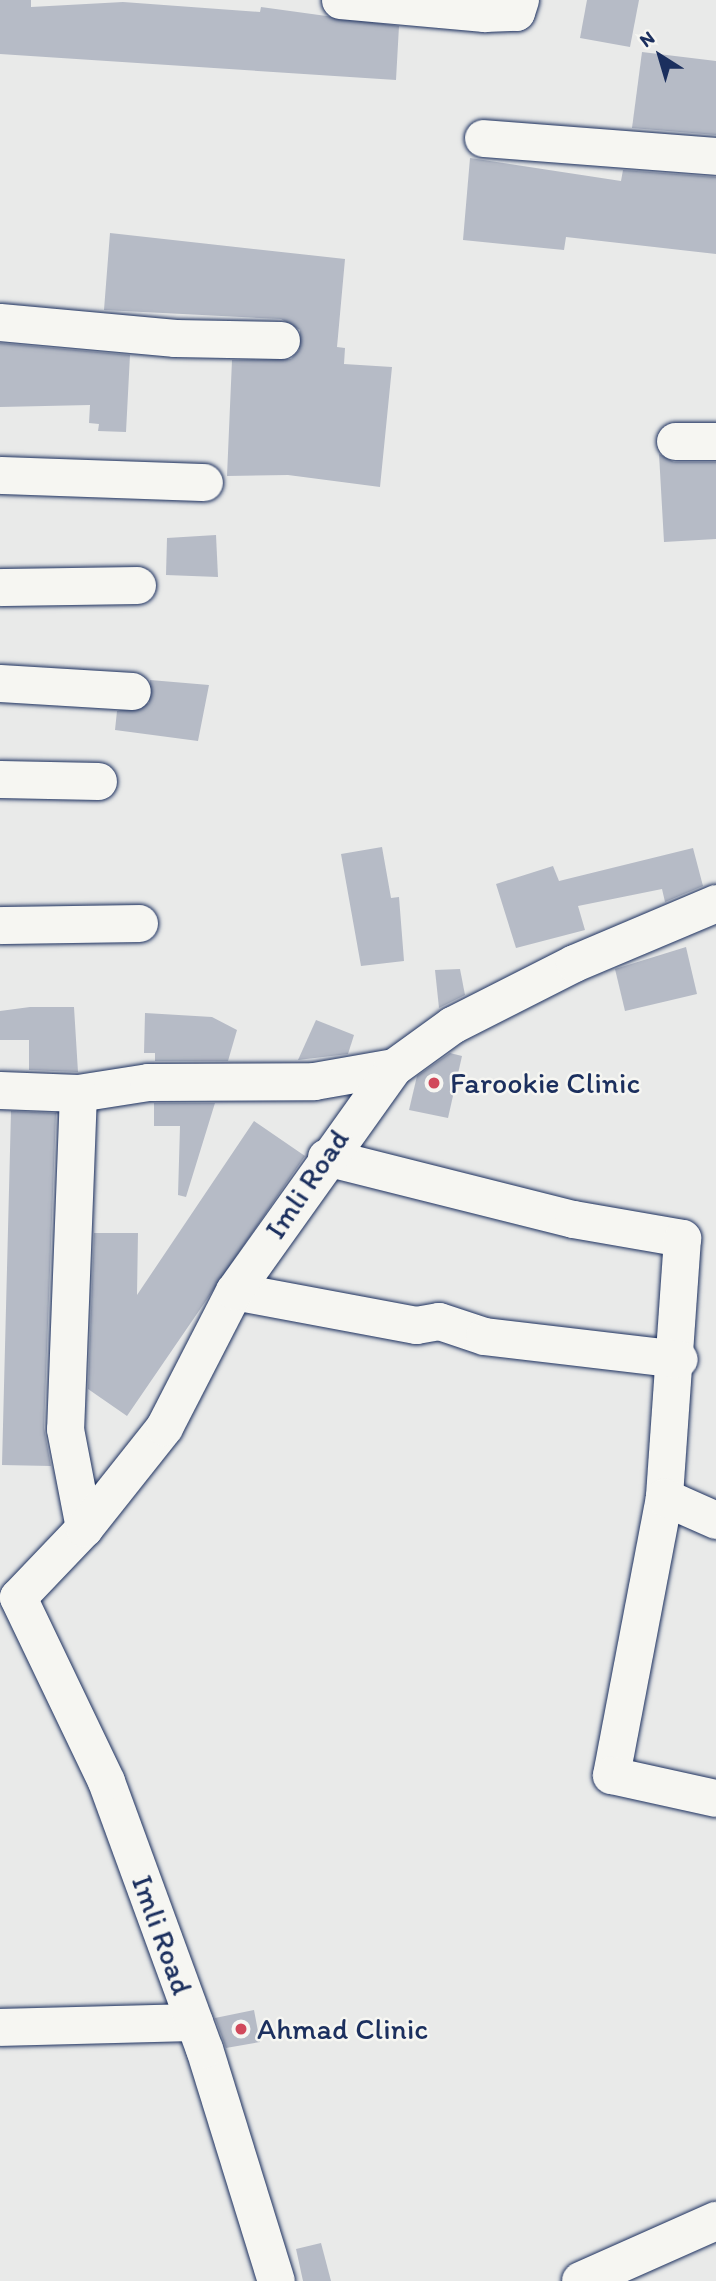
<!DOCTYPE html>
<style>
body{margin:0}
#map{position:relative;width:716px;height:2281px;overflow:hidden;background:#e9eae9;font-family:Itim,sans-serif}
div>[style]{position:absolute}
.building>*{inset:0;background:#b6bbc6}
.roads{filter:drop-shadow(0 0 2px #1b2f5e) drop-shadow(0 0 2px #1b2f5e)}
.street>*{height:37px;margin:-18.5px;padding:0 18.5px;transform-origin:18.5px;border-radius:18.5px;background:#f6f6f2}
.secondary>*{height:38px;margin:-19px;padding:0 19px;transform-origin:19px;border-radius:19px;background:#f6f6f2}
.dots>*{width:19px;height:19px;translate:-50% -50%;box-sizing:border-box;border:4px solid #f6f6f2;border-radius:50%}
span{translate:-50% -50%;white-space:nowrap;text-align:center;line-height:1.15;-webkit-text-stroke:5px #f6f6f2;paint-order:stroke}
.poi-label{font-size:30px;color:#1b2f5e}
.left{translate:0 -50%;text-align:left}
.street-label{font-size:30px;color:#1b2f5e}
.north{position:absolute;left:625px;top:21px;width:70px;height:70px;-webkit-text-stroke:5px #f6f6f2;paint-order:stroke;rotate:323deg;font-size:19px;font-weight:700;line-height:28px;text-align:center;color:#1b2f5e}
.north::after{content:'';display:block;margin:auto;width:24px;height:32px;background:#1b2f5e;clip-path:polygon(50% 0,100% 100%,50% 72%,0 100%)}
</style>
<div id="map">
<div class="building">
<div style="clip-path:polygon(0 0,31px 0,31px 7px,123px 2px,260px 12px,261px 7px,399px 26px,396px 80px,0 54px)"></div>
<div style="clip-path:polygon(587px 0,639px 0,630px 47px,580px 38px)"></div>
<div style="clip-path:polygon(642px 52px,716px 61px,716px 135px,632px 128px)"></div>
<div style="clip-path:polygon(470px 158px,621px 181px,623px 170px,716px 177px,716px 254px,566px 237px,564px 250px,463px 240px)"></div>
<div style="clip-path:polygon(110px 233px,345px 259px,337px 347px,345px 348px,344px 364px,392px 367px,380px 487px,288px 475px,227px 476px,232px 360px,291px 359px,299px 350px,300px 330px,281px 319px,104px 310px)"></div>
<div style="clip-path:polygon(0 343px,130px 355px,126px 432px,98px 431px,99px 424px,89px 423px,90px 405px,0 407px)"></div>
<div style="clip-path:polygon(659px 454px,674px 462px,716px 462px,716px 539px,664px 542px)"></div>
<div style="clip-path:polygon(216px 535px,218px 577px,166px 575px,167px 538px)"></div>
<div style="clip-path:polygon(150px 680px,209px 685px,198px 741px,115px 730px,117px 711px,149px 703px)"></div>
<div style="clip-path:polygon(382px 847px,391px 898px,399px 897px,404px 961px,361px 966px,341px 854px)"></div>
<div style="clip-path:polygon(693px 848px,703px 886px,665px 902px,662px 889px,578px 906px,585px 930px,516px 948px,496px 884px,553px 866px,559px 881px)"></div>
<div style="clip-path:polygon(686px 947px,697px 994px,625px 1011px,615px 969px)"></div>
<div style="clip-path:polygon(460px 969px,465px 995px,439px 1008px,435px 970px)"></div>
<div style="clip-path:polygon(30px 1007px,74px 1007px,78px 1072px,29px 1070px,29px 1040px,0 1040px,0 1011px)"></div>
<div style="clip-path:polygon(145px 1013px,212px 1017px,237px 1030px,228px 1061px,155px 1061px,155px 1053px,144px 1053px)"></div>
<div style="clip-path:polygon(316px 1020px,354px 1035px,348px 1054px,298px 1060px)"></div>
<div style="clip-path:polygon(450px 1053px,462px 1056px,448px 1118px,409px 1110px,417px 1076px)"></div>
<div style="clip-path:polygon(154px 1103px,215px 1103px,186px 1197px,178px 1195px,180px 1126px,154px 1126px)"></div>
<div style="clip-path:polygon(11px 1111px,56px 1113px,44px 1428px,51px 1466px,2px 1465px)"></div>
<div style="clip-path:polygon(254px 1121px,305px 1156px,127px 1416px,88px 1389px,94px 1233px,138px 1233px,137px 1295px)"></div>
<div style="clip-path:polygon(254px 2010px,260px 2042px,226px 2048px,215px 2018px)"></div>
<div style="clip-path:polygon(321px 2243px,331px 2281px,303px 2281px,296px 2249px)"></div>
</div>
<div class="roads">
<div class="street">
<div style="left:340px;top:0;width:145px;rotate:5.2deg"></div>
<div style="left:484px;top:13px;width:32px;rotate:-2deg"></div>
<div style="left:516px;top:12px;width:13px;rotate:-72deg"></div>
<div style="left:483px;top:138px;width:234px;rotate:4.4deg"></div>
<div style="left:0;top:322px;width:176px;rotate:5.2deg"></div>
<div style="left:175px;top:338px;width:106px;rotate:1.1deg"></div>
<div style="left:675px;top:441px;width:41px"></div>
<div style="left:0;top:475px;width:204px;rotate:2deg"></div>
<div style="left:0;top:587px;width:137px;rotate:-0.8deg"></div>
<div style="left:0;top:683px;width:132px;rotate:3.5deg"></div>
<div style="left:0;top:779px;width:98px;rotate:1.2deg"></div>
<div style="left:0;top:925px;width:139px;rotate:-0.8deg"></div>
<div style="left:0;top:1090px;width:78px;rotate:2.2deg"></div>
<div style="left:78px;top:1093px;width:71px;rotate:-8.9deg"></div>
<div style="left:148px;top:1082px;width:166px;rotate:-0.3deg"></div>
<div style="left:314px;top:1081px;width:81px;rotate:-9.9deg"></div>
<div style="left:78px;top:1093px;width:336px;rotate:92.2deg"></div>
<div style="left:65px;top:1429px;width:101px;rotate:79.1deg"></div>
<div style="left:326px;top:1157px;width:255px;rotate:14.1deg"></div>
<div style="left:573px;top:1219px;width:111px;rotate:9.9deg"></div>
<div style="left:682px;top:1238px;width:260px;rotate:94deg"></div>
<div style="left:664px;top:1497px;width:283px;rotate:100.8deg"></div>
<div style="left:611px;top:1775px;width:107px;rotate:12.4deg"></div>
<div style="left:234px;top:1291px;width:185px;rotate:10.6deg"></div>
<div style="left:416px;top:1325px;width:23px;rotate:-10deg"></div>
<div style="left:439px;top:1321px;width:47px;rotate:18.4deg"></div>
<div style="left:484px;top:1336px;width:196px;rotate:6.7deg"></div>
<div style="left:664px;top:1497px;width:57px;rotate:23.9deg"></div>
<div style="left:0;top:2027px;width:194px;rotate:-1.5deg"></div>
<div style="left:276px;top:2281px;width:243px;rotate:-107.2deg"></div>
<div style="left:204px;top:2049px;width:285px;rotate:-110.1deg"></div>
<div style="left:106px;top:1781px;width:204px;rotate:-115.6deg"></div>
<div style="left:18px;top:1597px;width:95px;rotate:-46.3deg"></div>
<div style="left:84px;top:1528px;width:129px;rotate:-51.6deg"></div>
<div style="left:164px;top:1427px;width:153px;rotate:-62.8deg"></div>
<div style="left:234px;top:1291px;width:275px;rotate:-54.5deg"></div>
<div style="left:394px;top:1067px;width:72px;rotate:-35.9deg"></div>
<div style="left:452px;top:1025px;width:137px;rotate:-26.9deg"></div>
<div style="left:574px;top:963px;width:154px;rotate:-22.9deg"></div>
</div>
<div class="secondary">
<div style="left:581px;top:2281px;width:148px;rotate:-24deg"></div>
</div>
</div>
<div class="dots">
<div style="left:434px;top:1083px;background:#d1495b"></div>
<div style="left:241px;top:2029px;background:#d1495b"></div>
</div>
<div class="poi-label">
<span class="left" style="left:450px;top:1083px">Farookie Clinic</span>
<span class="left" style="left:257px;top:2029px">Ahmad Clinic</span>
</div>
<div class="street-label">
<span style="left:307px;top:1184px;rotate:-56deg">Imli Road</span>
<span style="left:162px;top:1935px;rotate:70deg">Imli Road</span>
</div>
<div class="north">N</div>
</div>
